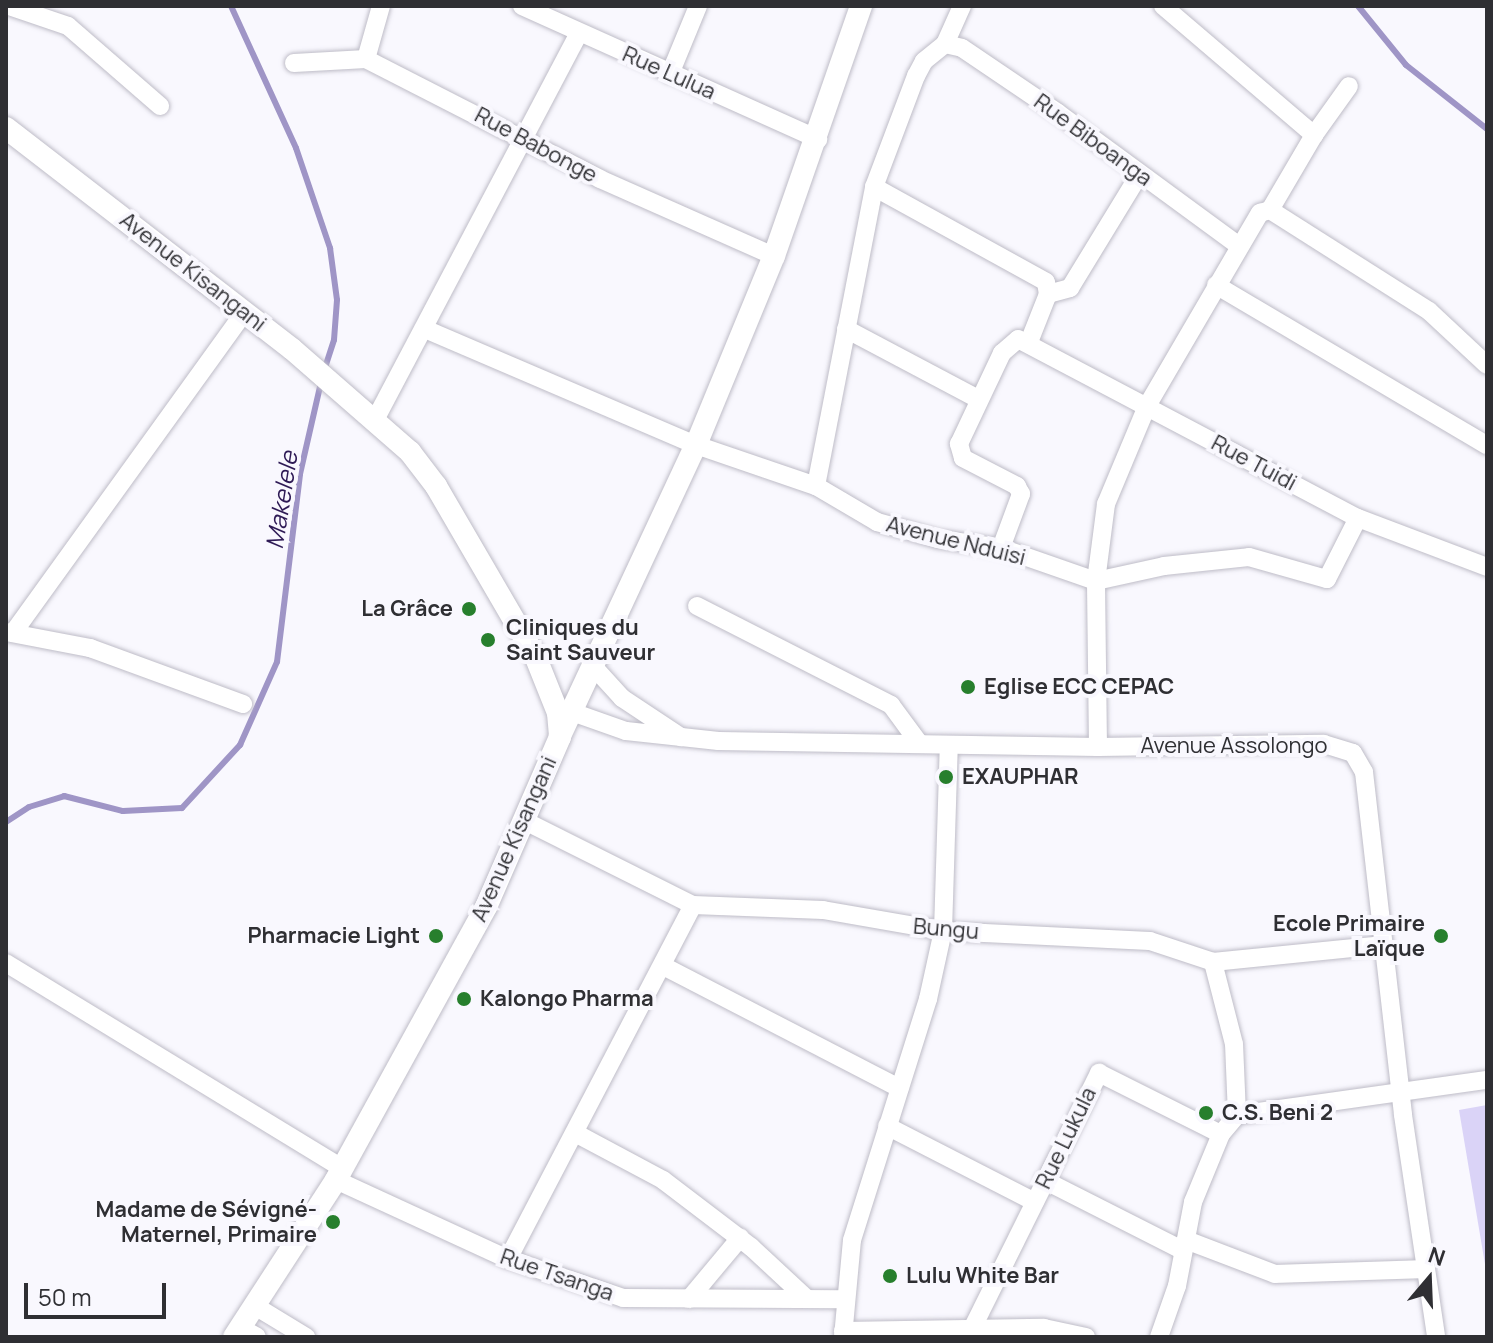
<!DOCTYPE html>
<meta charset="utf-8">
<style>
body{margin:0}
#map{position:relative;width:1493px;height:1343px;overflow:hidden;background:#f9f8fe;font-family:Manrope,sans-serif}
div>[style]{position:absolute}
.green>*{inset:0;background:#dad3f7}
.stream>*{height:6px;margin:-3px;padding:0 3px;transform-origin:3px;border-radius:3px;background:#9f95c6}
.roads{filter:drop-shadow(0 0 2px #bebcc7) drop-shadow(0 0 2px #bebcc7)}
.minor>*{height:18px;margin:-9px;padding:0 9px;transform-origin:9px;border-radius:9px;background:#fff}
.tertiary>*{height:22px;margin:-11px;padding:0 11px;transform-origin:11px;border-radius:11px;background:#fff}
.dots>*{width:22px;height:22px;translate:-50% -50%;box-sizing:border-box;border:4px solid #f9f8fe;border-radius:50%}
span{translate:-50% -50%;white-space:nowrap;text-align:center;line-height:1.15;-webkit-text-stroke:8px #f9f8fe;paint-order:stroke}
.street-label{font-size:22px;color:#2f2f33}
.poi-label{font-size:22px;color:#2f2f33;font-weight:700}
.right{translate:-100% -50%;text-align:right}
.left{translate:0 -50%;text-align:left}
.water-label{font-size:24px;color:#2e1a55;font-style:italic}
.frame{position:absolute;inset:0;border:8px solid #2f2f33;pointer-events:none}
.north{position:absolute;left:1389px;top:1239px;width:80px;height:80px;-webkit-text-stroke:6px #f9f8fe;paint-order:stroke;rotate:19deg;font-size:22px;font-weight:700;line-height:32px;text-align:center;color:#2f2f33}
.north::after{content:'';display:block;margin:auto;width:28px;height:36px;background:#2f2f33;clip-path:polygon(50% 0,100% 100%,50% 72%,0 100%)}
.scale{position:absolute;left:24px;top:1283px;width:142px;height:36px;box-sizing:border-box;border:4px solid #2f2f33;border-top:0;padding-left:10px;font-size:24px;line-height:28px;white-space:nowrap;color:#2f2f33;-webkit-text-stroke:6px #f9f8fe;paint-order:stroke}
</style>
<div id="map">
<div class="green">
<div style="clip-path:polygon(1487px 1105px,1487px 1276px,1459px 1110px)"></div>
</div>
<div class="stream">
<div style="left:231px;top:6px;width:156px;rotate:65.4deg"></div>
<div style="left:296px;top:148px;width:106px;rotate:71.2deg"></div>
<div style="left:330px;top:248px;width:52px;rotate:82.3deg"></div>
<div style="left:337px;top:300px;width:40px;rotate:94.3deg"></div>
<div style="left:334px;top:340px;width:33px;rotate:108deg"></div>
<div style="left:1358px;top:6px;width:76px;rotate:50.9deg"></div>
<div style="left:1406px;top:65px;width:103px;rotate:38.3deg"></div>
<div style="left:6px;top:822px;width:27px;rotate:-33deg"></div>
<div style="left:29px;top:807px;width:37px;rotate:-17deg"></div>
<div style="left:64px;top:796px;width:61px;rotate:14.3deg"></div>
<div style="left:123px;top:811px;width:59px;rotate:-2.9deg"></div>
<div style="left:182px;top:808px;width:86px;rotate:-47.4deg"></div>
<div style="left:240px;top:745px;width:91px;rotate:-66deg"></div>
<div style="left:277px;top:662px;width:189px;rotate:-83deg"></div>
<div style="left:300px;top:474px;width:94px;rotate:-77.1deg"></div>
</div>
<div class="roads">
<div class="minor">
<div style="left:9px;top:6px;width:62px;rotate:18.7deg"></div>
<div style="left:68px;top:26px;width:122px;rotate:41deg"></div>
<div style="left:522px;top:6px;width:325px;rotate:24.2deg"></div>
<div style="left:1163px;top:6px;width:199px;rotate:40.5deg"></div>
<div style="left:1314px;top:135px;width:87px;rotate:120.4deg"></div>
<div style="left:945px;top:44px;width:17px;rotate:13deg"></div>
<div style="left:962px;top:48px;width:116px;rotate:34.1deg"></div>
<div style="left:1058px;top:113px;width:223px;rotate:36.3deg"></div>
<div style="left:366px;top:59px;width:55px;rotate:-74.2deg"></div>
<div style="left:294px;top:63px;width:72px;rotate:-3.2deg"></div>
<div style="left:366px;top:59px;width:263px;rotate:27.1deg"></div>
<div style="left:600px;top:179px;width:190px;rotate:23.9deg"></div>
<div style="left:670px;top:74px;width:74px;rotate:-67.6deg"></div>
<div style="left:1314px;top:135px;width:60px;rotate:-54.5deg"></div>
<div style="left:874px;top:187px;width:196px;rotate:28.9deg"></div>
<div style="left:1046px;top:282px;width:12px;rotate:81deg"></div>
<div style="left:1048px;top:294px;width:52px;rotate:111.6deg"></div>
<div style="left:1216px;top:285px;width:315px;rotate:30.6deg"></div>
<div style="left:1048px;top:294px;width:23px;rotate:-15deg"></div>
<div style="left:1070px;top:288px;width:132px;rotate:-58.6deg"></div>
<div style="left:425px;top:329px;width:295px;rotate:23.2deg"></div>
<div style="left:696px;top:445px;width:127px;rotate:18.9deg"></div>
<div style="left:816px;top:486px;width:71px;rotate:30.5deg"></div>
<div style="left:877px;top:522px;width:63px;rotate:15.6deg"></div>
<div style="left:938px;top:539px;width:64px;rotate:8.1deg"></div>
<div style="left:1001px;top:548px;width:101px;rotate:19.2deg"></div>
<div style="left:1096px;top:581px;width:70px;rotate:-12.4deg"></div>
<div style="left:1164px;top:566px;width:85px;rotate:-6deg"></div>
<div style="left:1249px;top:557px;width:81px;rotate:15.8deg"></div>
<div style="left:1327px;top:579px;width:68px;rotate:-63.1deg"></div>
<div style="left:846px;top:329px;width:149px;rotate:27.9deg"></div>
<div style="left:376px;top:418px;width:435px;rotate:-62.2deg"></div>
<div style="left:816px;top:486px;width:305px;rotate:-79deg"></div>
<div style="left:874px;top:187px;width:119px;rotate:-69.3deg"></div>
<div style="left:916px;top:76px;width:17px;rotate:-62deg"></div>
<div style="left:924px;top:61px;width:27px;rotate:-39deg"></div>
<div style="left:945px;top:44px;width:42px;rotate:-65.9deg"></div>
<div style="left:1001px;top:548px;width:58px;rotate:-69.7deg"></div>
<div style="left:1021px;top:494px;width:9px;rotate:-117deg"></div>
<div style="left:1017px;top:486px;width:61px;rotate:-152.6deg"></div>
<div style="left:963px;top:458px;width:15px;rotate:-106deg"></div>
<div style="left:959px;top:444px;width:101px;rotate:-64.7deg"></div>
<div style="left:1002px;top:353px;width:21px;rotate:-41deg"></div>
<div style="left:1018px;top:339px;width:384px;rotate:27.8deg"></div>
<div style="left:1358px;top:518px;width:138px;rotate:20.8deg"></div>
<div style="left:697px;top:606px;width:218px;rotate:27deg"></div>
<div style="left:891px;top:705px;width:47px;rotate:53.6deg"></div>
<div style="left:6px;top:632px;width:86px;rotate:10.8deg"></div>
<div style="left:90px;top:648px;width:163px;rotate:20.1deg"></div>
<div style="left:13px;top:633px;width:397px;rotate:-54.2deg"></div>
<div style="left:592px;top:665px;width:45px;rotate:47.7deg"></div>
<div style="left:622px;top:698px;width:71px;rotate:33.5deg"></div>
<div style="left:572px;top:712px;width:57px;rotate:19.4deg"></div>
<div style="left:626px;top:731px;width:93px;rotate:6.2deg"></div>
<div style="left:718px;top:741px;width:380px;rotate:0.9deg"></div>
<div style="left:1098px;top:747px;width:226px;rotate:-0.8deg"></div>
<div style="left:1324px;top:744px;width:30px;rotate:17deg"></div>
<div style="left:1353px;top:753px;width:22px;rotate:60deg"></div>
<div style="left:1364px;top:772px;width:345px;rotate:83.5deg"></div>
<div style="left:1403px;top:1115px;width:224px;rotate:81.5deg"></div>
<div style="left:1098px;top:747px;width:166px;rotate:-90.7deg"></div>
<div style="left:1096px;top:581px;width:78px;rotate:-82.6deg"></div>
<div style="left:1106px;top:504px;width:106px;rotate:-67.3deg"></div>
<div style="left:1147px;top:406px;width:224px;rotate:-59.7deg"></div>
<div style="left:1260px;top:213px;width:10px;rotate:-17deg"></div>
<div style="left:1270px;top:210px;width:188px;rotate:32.4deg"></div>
<div style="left:1429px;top:311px;width:79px;rotate:43deg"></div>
<div style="left:525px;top:821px;width:188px;rotate:26.6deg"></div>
<div style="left:693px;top:905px;width:130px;rotate:2.2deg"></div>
<div style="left:823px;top:910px;width:122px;rotate:9.9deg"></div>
<div style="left:943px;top:931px;width:207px;rotate:2.8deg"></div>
<div style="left:1150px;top:941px;width:66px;rotate:18.4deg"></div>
<div style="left:1213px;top:962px;width:172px;rotate:-5.7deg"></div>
<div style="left:6px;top:963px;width:394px;rotate:31.4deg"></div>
<div style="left:663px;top:966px;width:266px;rotate:27.3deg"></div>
<div style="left:1237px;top:1115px;width:252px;rotate:-8deg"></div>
<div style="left:887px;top:1126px;width:166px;rotate:27.2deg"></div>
<div style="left:577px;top:1134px;width:98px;rotate:28.1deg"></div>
<div style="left:663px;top:1180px;width:111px;rotate:37.3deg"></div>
<div style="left:751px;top:1247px;width:75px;rotate:42.8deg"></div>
<div style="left:336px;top:1180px;width:189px;rotate:24.7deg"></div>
<div style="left:508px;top:1259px;width:121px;rotate:18.7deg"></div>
<div style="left:623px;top:1298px;width:219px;rotate:0.3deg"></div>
<div style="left:1044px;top:1180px;width:155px;rotate:26.9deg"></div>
<div style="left:1186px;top:1240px;width:95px;rotate:20.9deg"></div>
<div style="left:1275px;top:1274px;width:151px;rotate:-1.9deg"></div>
<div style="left:508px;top:1259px;width:399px;rotate:-62.4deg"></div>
<div style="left:689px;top:1299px;width:80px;rotate:-50.1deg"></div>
<div style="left:255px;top:1306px;width:60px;rotate:31.3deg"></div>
<div style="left:973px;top:1327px;width:284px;rotate:-63.6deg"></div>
<div style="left:1099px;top:1073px;width:136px;rotate:26.6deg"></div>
<div style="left:241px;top:1328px;width:18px;rotate:29deg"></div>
<div style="left:843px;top:1331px;width:201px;rotate:-0.9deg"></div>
<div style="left:1044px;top:1328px;width:43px;rotate:12.1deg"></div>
<div style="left:843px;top:1337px;width:97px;rotate:-84.7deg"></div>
<div style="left:852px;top:1240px;width:253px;rotate:-72.5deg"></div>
<div style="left:928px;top:999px;width:70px;rotate:-77.6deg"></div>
<div style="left:943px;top:931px;width:186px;rotate:-88.2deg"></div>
<div style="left:1159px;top:1337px;width:54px;rotate:-70.6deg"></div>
<div style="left:1177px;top:1286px;width:86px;rotate:-79.2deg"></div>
<div style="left:1193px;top:1202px;width:74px;rotate:-67.6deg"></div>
<div style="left:1221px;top:1134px;width:25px;rotate:-50deg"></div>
<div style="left:1237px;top:1115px;width:71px;rotate:-92.4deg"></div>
<div style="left:1234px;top:1044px;width:85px;rotate:-104.4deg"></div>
</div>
<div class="tertiary">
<div style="left:6px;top:128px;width:361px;rotate:37.7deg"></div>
<div style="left:292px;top:349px;width:157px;rotate:41.1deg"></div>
<div style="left:410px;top:452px;width:43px;rotate:52.6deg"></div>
<div style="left:436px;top:486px;width:199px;rotate:59.8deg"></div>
<div style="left:536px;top:658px;width:59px;rotate:68.2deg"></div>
<div style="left:558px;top:713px;width:24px;rotate:85deg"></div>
<div style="left:560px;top:737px;width:185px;rotate:113.5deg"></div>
<div style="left:486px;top:907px;width:311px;rotate:118.8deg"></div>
<div style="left:336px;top:1180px;width:187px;rotate:123deg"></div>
<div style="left:560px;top:736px;width:321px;rotate:-65deg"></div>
<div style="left:696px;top:445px;width:204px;rotate:-67.6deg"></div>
<div style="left:774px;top:256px;width:265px;rotate:-70.8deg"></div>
</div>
</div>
<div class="dots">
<div style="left:469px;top:609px;background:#277f2d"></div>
<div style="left:488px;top:640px;background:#277f2d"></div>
<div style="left:968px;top:687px;background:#277f2d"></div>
<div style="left:946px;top:777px;background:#277f2d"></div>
<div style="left:436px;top:936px;background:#277f2d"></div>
<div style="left:1441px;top:936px;background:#277f2d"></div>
<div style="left:464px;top:999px;background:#277f2d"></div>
<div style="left:1206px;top:1113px;background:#277f2d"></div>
<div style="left:333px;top:1222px;background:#277f2d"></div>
<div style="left:890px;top:1276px;background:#277f2d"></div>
</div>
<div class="street-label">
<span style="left:669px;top:73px;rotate:24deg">Rue Lulua</span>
<span style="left:1093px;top:140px;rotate:36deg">Rue Biboanga</span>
<span style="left:536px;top:145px;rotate:28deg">Rue Babonge</span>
<span style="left:193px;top:272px;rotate:38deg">Avenue Kisangani</span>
<span style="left:1254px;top:463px;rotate:28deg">Rue Tuidi</span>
<span style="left:956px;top:541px;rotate:14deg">Avenue Nduisi</span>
<span style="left:1234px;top:746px">Avenue Assolongo</span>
<span style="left:514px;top:839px;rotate:-66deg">Avenue Kisangani</span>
<span style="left:946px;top:929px;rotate:5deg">Bungu</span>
<span style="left:1066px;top:1138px;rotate:-64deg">Rue Lukula</span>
<span style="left:557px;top:1275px;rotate:19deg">Rue Tsanga</span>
</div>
<div class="poi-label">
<span class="right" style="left:453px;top:609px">La Grâce</span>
<span class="left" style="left:506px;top:640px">Cliniques du<br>Saint Sauveur</span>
<span class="left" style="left:984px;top:687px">Eglise ECC CEPAC</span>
<span class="left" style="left:962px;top:777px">EXAUPHAR</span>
<span class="right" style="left:1425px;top:936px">Ecole Primaire<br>Laïque</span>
<span class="right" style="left:420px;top:936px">Pharmacie Light</span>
<span class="left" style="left:480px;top:999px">Kalongo Pharma</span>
<span class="left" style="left:1222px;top:1113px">C.S. Beni 2</span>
<span class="right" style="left:317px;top:1222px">Madame de Sévigné-<br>Maternel, Primaire</span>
<span class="left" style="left:906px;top:1276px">Lulu White Bar</span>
</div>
<div class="water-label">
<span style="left:281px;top:500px;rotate:-81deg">Makelele</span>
</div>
<div class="frame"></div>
<div class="north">N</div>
<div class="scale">50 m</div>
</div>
